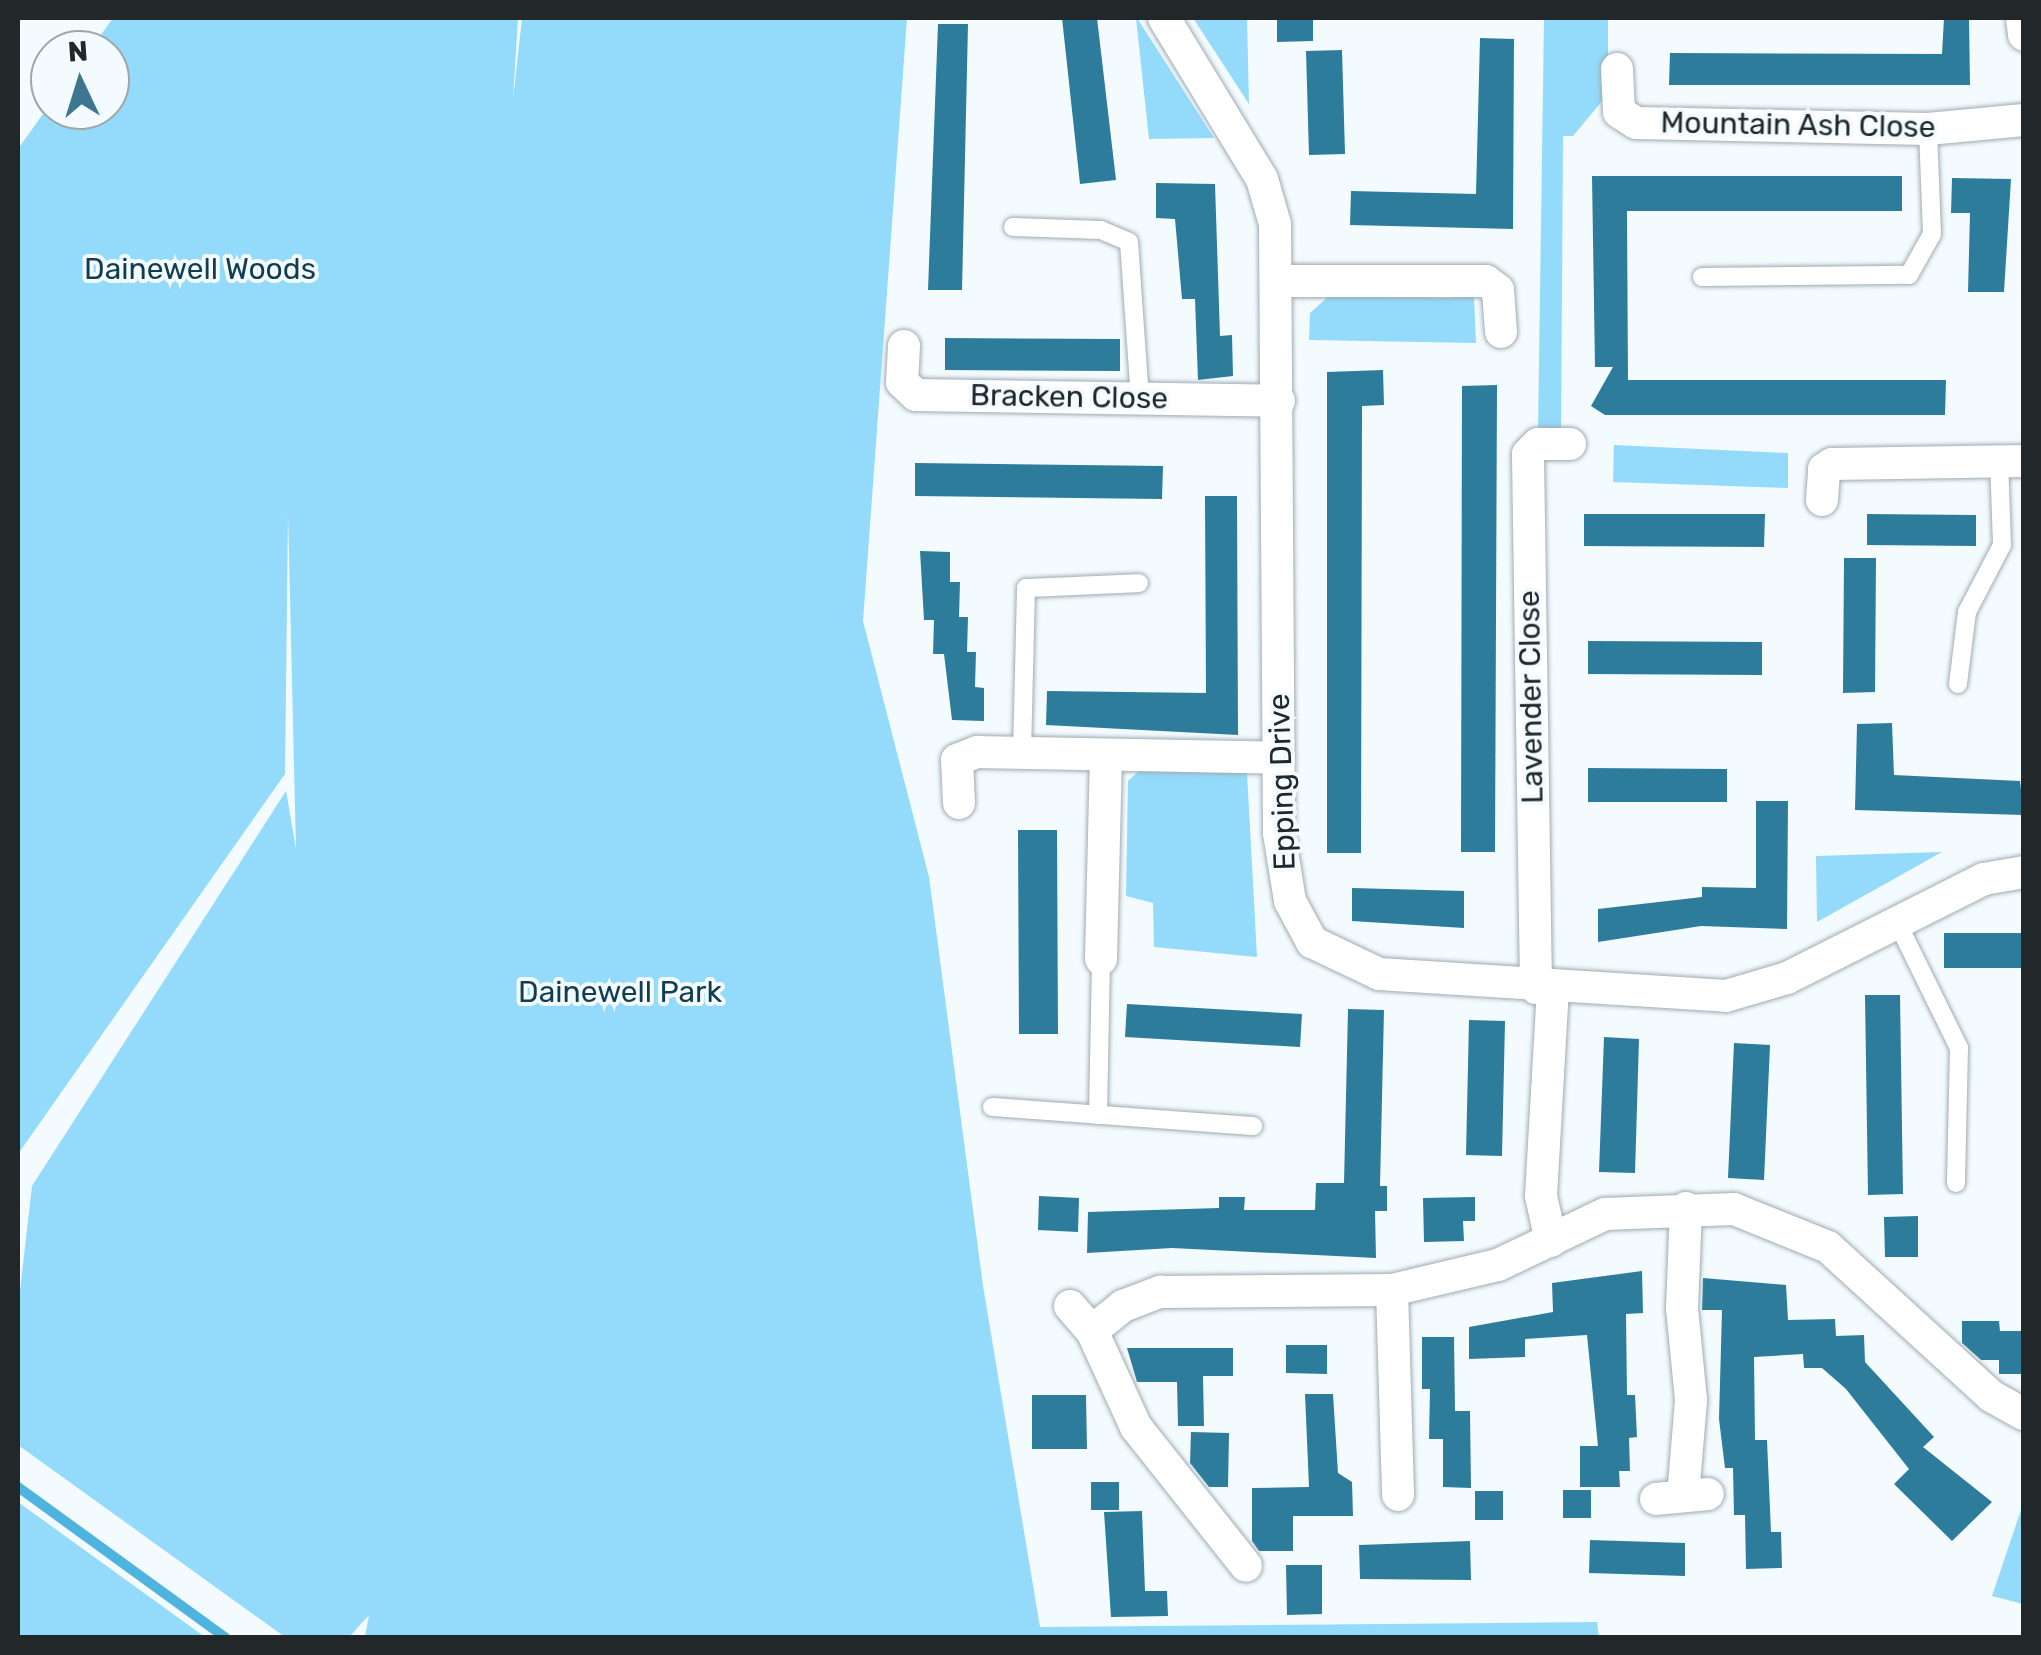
<!DOCTYPE html>
<style>
body{margin:0}
#map{position:relative;width:2041px;height:1655px;overflow:hidden;background:#f3fbff;font-family:Rubik,sans-serif}
div>[style]{position:absolute}
.green>*{inset:0;background:#93dafb}
.stream>*{height:10px;margin:-5px;padding:0 5px;transform-origin:5px;border-radius:5px;background:#4eb4df}
.building>*{inset:0;background:#2d7c9b}
.roads{filter:drop-shadow(0 0 2px #9eabb1) drop-shadow(0 0 2px #9eabb1)}
.lane>*{height:18px;margin:-9px;padding:0 9px;transform-origin:9px;border-radius:9px;background:#fff}
.street>*{height:32px;margin:-16px;padding:0 16px;transform-origin:16px;border-radius:16px;background:#fff}
span{translate:-50% -50%;white-space:nowrap;text-align:center;line-height:1.15;-webkit-text-stroke:8px #f3fbff;paint-order:stroke}
.street-label{font-size:30px;color:#222729}
.park-label{font-size:30px;color:#103d4f}
.frame{position:absolute;inset:0;border:20px solid #222729;pointer-events:none}
.north{position:absolute;left:30px;top:30px;width:100px;height:100px;box-sizing:border-box;background:#f3fbff;border:2px solid #9fa6a9;border-radius:50%;rotate:356deg;font-size:28px;font-weight:700;line-height:40px;text-align:center;color:#222729}
.north::after{content:'';display:block;margin:auto;width:35px;height:45px;background:#3c768f;clip-path:polygon(50% 0,100% 100%,50% 72%,0 100%)}
</style>
<div id="map">
<div class="green">
<div style="clip-path:polygon(113px 18px,518px 18px,513px 100px,522px 18px,907px 18px,863px 621px,929px 877px,983px 1286px,1040px 1627px,1597px 1622px,1599px 1637px,365px 1637px,369px 1615px,349px 1637px,285px 1637px,18px 1445px,18px 1308px,32px 1186px,286px 791px,296px 849px,288px 513px,285px 774px,18px 1154px,18px 149px,50px 104px,110px 110px,110px 50px,90px 50px)"></div>
<div style="clip-path:polygon(1136px 18px,1137px 18px,1214px 138px,1149px 139px)"></div>
<div style="clip-path:polygon(1193px 18px,1247px 18px,1249px 104px)"></div>
<div style="clip-path:polygon(1544px 18px,1608px 18px,1608px 94px,1573px 136px,1563px 136px,1561px 433px,1538px 433px)"></div>
<div style="clip-path:polygon(1454px 290px,1474px 297px,1476px 343px,1309px 340px,1310px 313px,1329px 296px,1453px 298px)"></div>
<div style="clip-path:polygon(1614px 445px,1788px 453px,1788px 488px,1613px 482px)"></div>
<div style="clip-path:polygon(1141px 769px,1247px 773px,1257px 957px,1154px 947px,1153px 903px,1126px 896px,1128px 781px)"></div>
<div style="clip-path:polygon(1942px 852px,1817px 922px,1816px 856px)"></div>
<div style="clip-path:polygon(18px 1502px,205px 1637px,18px 1637px)"></div>
<div style="clip-path:polygon(2023px 1504px,2023px 1604px,1992px 1596px)"></div>
</div>
<div class="stream">
<div style="left:18px;top:1487px;width:257px;rotate:36deg"></div>
</div>
<div class="building">
<div style="clip-path:polygon(1062px 18px,1097px 18px,1116px 180px,1080px 184px)"></div>
<div style="clip-path:polygon(1277px 18px,1313px 18px,1313px 41px,1277px 42px)"></div>
<div style="clip-path:polygon(1944px 18px,1969px 18px,1970px 85px,1669px 85px,1670px 53px,1942px 54px)"></div>
<div style="clip-path:polygon(938px 24px,968px 24px,962px 290px,928px 290px)"></div>
<div style="clip-path:polygon(1480px 38px,1514px 39px,1513px 229px,1350px 225px,1351px 191px,1476px 194px)"></div>
<div style="clip-path:polygon(1342px 50px,1345px 154px,1309px 155px,1306px 51px)"></div>
<div style="clip-path:polygon(1592px 176px,1902px 176px,1902px 211px,1627px 211px,1628px 380px,1946px 380px,1945px 415px,1605px 415px,1591px 406px,1613px 367px,1595px 367px)"></div>
<div style="clip-path:polygon(1952px 178px,2011px 179px,2004px 292px,1968px 292px,1970px 213px,1951px 213px)"></div>
<div style="clip-path:polygon(1156px 183px,1215px 184px,1220px 336px,1232px 335px,1233px 376px,1198px 380px,1195px 299px,1182px 299px,1175px 219px,1156px 218px)"></div>
<div style="clip-path:polygon(945px 338px,1120px 339px,1120px 371px,945px 370px)"></div>
<div style="clip-path:polygon(1383px 370px,1384px 405px,1362px 406px,1361px 853px,1327px 853px,1327px 372px)"></div>
<div style="clip-path:polygon(1497px 385px,1495px 852px,1461px 852px,1462px 386px)"></div>
<div style="clip-path:polygon(915px 463px,1163px 466px,1162px 499px,915px 496px)"></div>
<div style="clip-path:polygon(1205px 496px,1237px 496px,1238px 735px,1046px 725px,1047px 691px,1206px 693px)"></div>
<div style="clip-path:polygon(1584px 514px,1765px 514px,1764px 547px,1584px 546px)"></div>
<div style="clip-path:polygon(1867px 514px,1976px 515px,1976px 546px,1867px 545px)"></div>
<div style="clip-path:polygon(920px 551px,950px 552px,950px 582px,960px 582px,959px 617px,968px 617px,967px 652px,976px 652px,975px 687px,984px 688px,984px 721px,952px 720px,944px 654px,933px 654px,934px 620px,924px 620px)"></div>
<div style="clip-path:polygon(1844px 558px,1876px 558px,1875px 692px,1843px 693px)"></div>
<div style="clip-path:polygon(1588px 641px,1762px 642px,1762px 675px,1588px 674px)"></div>
<div style="clip-path:polygon(1892px 723px,1894px 775px,2020px 781px,2024px 815px,1855px 810px,1857px 724px)"></div>
<div style="clip-path:polygon(1588px 768px,1727px 769px,1727px 802px,1588px 802px)"></div>
<div style="clip-path:polygon(1756px 801px,1788px 801px,1787px 929px,1701px 926px,1598px 942px,1598px 909px,1702px 897px,1702px 887px,1756px 888px)"></div>
<div style="clip-path:polygon(1018px 830px,1057px 830px,1058px 1034px,1019px 1034px)"></div>
<div style="clip-path:polygon(1352px 888px,1464px 891px,1464px 928px,1352px 921px)"></div>
<div style="clip-path:polygon(1944px 933px,2024px 933px,2024px 968px,1944px 968px)"></div>
<div style="clip-path:polygon(1865px 995px,1900px 995px,1903px 1194px,1868px 1195px)"></div>
<div style="clip-path:polygon(1127px 1004px,1302px 1014px,1300px 1047px,1125px 1037px)"></div>
<div style="clip-path:polygon(1348px 1009px,1384px 1010px,1380px 1186px,1387px 1186px,1387px 1211px,1375px 1211px,1376px 1258px,1172px 1248px,1087px 1253px,1088px 1212px,1219px 1208px,1219px 1197px,1245px 1197px,1244px 1210px,1315px 1210px,1316px 1183px,1344px 1183px)"></div>
<div style="clip-path:polygon(1469px 1020px,1505px 1021px,1502px 1156px,1466px 1155px)"></div>
<div style="clip-path:polygon(1604px 1037px,1639px 1039px,1635px 1173px,1599px 1172px)"></div>
<div style="clip-path:polygon(1734px 1043px,1770px 1045px,1764px 1180px,1728px 1178px)"></div>
<div style="clip-path:polygon(1039px 1196px,1079px 1198px,1078px 1232px,1038px 1230px)"></div>
<div style="clip-path:polygon(1475px 1197px,1475px 1221px,1463px 1221px,1464px 1241px,1424px 1242px,1423px 1198px)"></div>
<div style="clip-path:polygon(1918px 1216px,1918px 1257px,1885px 1257px,1884px 1217px)"></div>
<div style="clip-path:polygon(1642px 1271px,1643px 1313px,1626px 1314px,1627px 1395px,1635px 1395px,1637px 1437px,1629px 1438px,1630px 1471px,1619px 1471px,1620px 1487px,1580px 1487px,1580px 1446px,1598px 1446px,1587px 1335px,1525px 1339px,1525px 1357px,1469px 1359px,1469px 1327px,1553px 1312px,1552px 1283px)"></div>
<div style="clip-path:polygon(1703px 1278px,1786px 1285px,1788px 1320px,1835px 1319px,1836px 1336px,1864px 1335px,1865px 1362px,1934px 1437px,1923px 1447px,1992px 1502px,1952px 1541px,1894px 1484px,1909px 1469px,1846px 1389px,1822px 1368px,1804px 1368px,1803px 1354px,1754px 1357px,1755px 1440px,1767px 1440px,1771px 1532px,1781px 1532px,1782px 1568px,1746px 1569px,1745px 1515px,1734px 1515px,1733px 1468px,1725px 1468px,1719px 1419px,1722px 1310px,1702px 1310px)"></div>
<div style="clip-path:polygon(1962px 1321px,1999px 1321px,2000px 1331px,2024px 1331px,2024px 1374px,1999px 1374px,1999px 1360px,1981px 1360px,1962px 1343px)"></div>
<div style="clip-path:polygon(1422px 1337px,1454px 1337px,1455px 1411px,1470px 1411px,1471px 1488px,1443px 1487px,1443px 1439px,1429px 1439px,1430px 1389px,1422px 1389px)"></div>
<div style="clip-path:polygon(1286px 1345px,1327px 1345px,1327px 1374px,1286px 1373px)"></div>
<div style="clip-path:polygon(1127px 1348px,1233px 1348px,1233px 1376px,1203px 1376px,1204px 1426px,1178px 1426px,1177px 1382px,1137px 1382px)"></div>
<div style="clip-path:polygon(1305px 1394px,1333px 1394px,1338px 1473px,1352px 1482px,1353px 1516px,1293px 1516px,1293px 1551px,1259px 1551px,1252px 1541px,1252px 1488px,1309px 1487px)"></div>
<div style="clip-path:polygon(1032px 1395px,1086px 1395px,1087px 1449px,1032px 1449px)"></div>
<div style="clip-path:polygon(1191px 1432px,1229px 1433px,1228px 1487px,1209px 1487px,1190px 1463px)"></div>
<div style="clip-path:polygon(1091px 1482px,1119px 1482px,1119px 1510px,1091px 1510px)"></div>
<div style="clip-path:polygon(1563px 1490px,1591px 1490px,1591px 1518px,1563px 1518px)"></div>
<div style="clip-path:polygon(1475px 1491px,1503px 1491px,1503px 1520px,1475px 1520px)"></div>
<div style="clip-path:polygon(1142px 1511px,1145px 1591px,1167px 1591px,1168px 1616px,1111px 1617px,1104px 1512px)"></div>
<div style="clip-path:polygon(1590px 1540px,1685px 1543px,1685px 1576px,1589px 1573px)"></div>
<div style="clip-path:polygon(1470px 1541px,1471px 1580px,1360px 1579px,1359px 1545px)"></div>
<div style="clip-path:polygon(1286px 1565px,1322px 1565px,1322px 1614px,1287px 1615px)"></div>
</div>
<div class="roads">
<div class="lane">
<div style="left:1013px;top:227px;width:88px;rotate:2deg"></div>
<div style="left:1101px;top:230px;width:30px;rotate:23deg"></div>
<div style="left:1129px;top:242px;width:156px;rotate:86deg"></div>
<div style="left:1702px;top:277px;width:207px;rotate:-0.6deg"></div>
<div style="left:1909px;top:275px;width:47px;rotate:-60.7deg"></div>
<div style="left:1932px;top:234px;width:105px;rotate:-92.2deg"></div>
<div style="left:1958px;top:684px;width:73px;rotate:-82.9deg"></div>
<div style="left:1967px;top:612px;width:76px;rotate:-62.4deg"></div>
<div style="left:2002px;top:545px;width:84px;rotate:-92deg"></div>
<div style="left:1022px;top:753px;width:165px;rotate:-88.6deg"></div>
<div style="left:1026px;top:588px;width:113px;rotate:-2.5deg"></div>
<div style="left:1896px;top:920px;width:143px;rotate:63.8deg"></div>
<div style="left:1959px;top:1048px;width:135px;rotate:91.3deg"></div>
<div style="left:992px;top:1107px;width:262px;rotate:4.2deg"></div>
<div style="left:1098px;top:1115px;width:156px;rotate:-88.9deg"></div>
</div>
<div class="street">
<div style="left:1164px;top:18px;width:188px;rotate:58.7deg"></div>
<div style="left:1262px;top:179px;width:47px;rotate:73.9deg"></div>
<div style="left:1275px;top:224px;width:609px;rotate:89.62deg"></div>
<div style="left:1279px;top:833px;width:69px;rotate:80.8deg"></div>
<div style="left:1290px;top:901px;width:47px;rotate:61.8deg"></div>
<div style="left:1312px;top:942px;width:74px;rotate:25.5deg"></div>
<div style="left:1379px;top:974px;width:348px;rotate:3.6deg"></div>
<div style="left:1726px;top:996px;width:64px;rotate:-16.4deg"></div>
<div style="left:1787px;top:978px;width:220px;rotate:-26.7deg"></div>
<div style="left:1984px;top:879px;width:41px;rotate:-9.9deg"></div>
<div style="left:2022px;top:18px;width:17px;rotate:83deg"></div>
<div style="left:1617px;top:69px;width:43px;rotate:87.3deg"></div>
<div style="left:1619px;top:112px;width:20px;rotate:33deg"></div>
<div style="left:1636px;top:123px;width:292px;rotate:1.2deg"></div>
<div style="left:1928px;top:129px;width:96px;rotate:-5.4deg"></div>
<div style="left:1279px;top:281px;width:207px"></div>
<div style="left:1486px;top:281px;width:15px;rotate:37deg"></div>
<div style="left:1498px;top:290px;width:42px;rotate:85.9deg"></div>
<div style="left:904px;top:346px;width:36px;rotate:93deg"></div>
<div style="left:902px;top:382px;width:19px;rotate:43deg"></div>
<div style="left:916px;top:395px;width:363px;rotate:0.9deg"></div>
<div style="left:1822px;top:500px;width:31px;rotate:-86deg"></div>
<div style="left:1824px;top:469px;width:9px;rotate:-32deg"></div>
<div style="left:1832px;top:464px;width:192px;rotate:-0.9deg"></div>
<div style="left:959px;top:803px;width:43px;rotate:-92.7deg"></div>
<div style="left:957px;top:760px;width:22px;rotate:-22deg"></div>
<div style="left:977px;top:752px;width:301px;rotate:1.1deg"></div>
<div style="left:1101px;top:959px;width:202px;rotate:-88.6deg"></div>
<div style="left:1536px;top:988px;width:534px;rotate:-90.86deg"></div>
<div style="left:1528px;top:454px;width:14px;rotate:-45deg"></div>
<div style="left:1538px;top:444px;width:32px"></div>
<div style="left:1551px;top:1241px;width:46px;rotate:-102.5deg"></div>
<div style="left:1541px;top:1196px;width:207px;rotate:-86.7deg"></div>
<div style="left:1392px;top:1290px;width:205px;rotate:88.3deg"></div>
<div style="left:1070px;top:1306px;width:33px;rotate:49deg"></div>
<div style="left:1092px;top:1331px;width:106px;rotate:65.4deg"></div>
<div style="left:1136px;top:1427px;width:177px;rotate:51.6deg"></div>
<div style="left:1092px;top:1331px;width:40px;rotate:-39deg"></div>
<div style="left:1123px;top:1306px;width:40px;rotate:-21deg"></div>
<div style="left:1160px;top:1292px;width:232px;rotate:-0.5deg"></div>
<div style="left:1392px;top:1290px;width:109px;rotate:-13.3deg"></div>
<div style="left:1498px;top:1265px;width:119px;rotate:-25.5deg"></div>
<div style="left:1605px;top:1214px;width:129px;rotate:-2.2deg"></div>
<div style="left:1734px;top:1209px;width:101px;rotate:22deg"></div>
<div style="left:1828px;top:1247px;width:221px;rotate:42.4deg"></div>
<div style="left:1991px;top:1396px;width:38px;rotate:29deg"></div>
<div style="left:1683px;top:1496px;width:96px;rotate:-85.2deg"></div>
<div style="left:1691px;top:1400px;width:92px;rotate:-95.6deg"></div>
<div style="left:1682px;top:1308px;width:100px;rotate:-87.7deg"></div>
<div style="left:1656px;top:1499px;width:52px;rotate:-5.5deg"></div>
</div>
</div>
<div class="street-label">
<span style="left:1798px;top:125px;rotate:1deg">Mountain Ash Close</span>
<span style="left:1069px;top:397px;rotate:1deg">Bracken Close</span>
<span style="left:1531px;top:697px;rotate:-91deg">Lavender Close</span>
<span style="left:1282px;top:782px;rotate:-92deg">Epping Drive</span>
</div>
<div class="park-label">
<span style="left:200px;top:269px">Dainewell Woods</span>
<span style="left:620px;top:992px">Dainewell Park</span>
</div>
<div class="frame"></div>
<div class="north">N</div>
</div>
